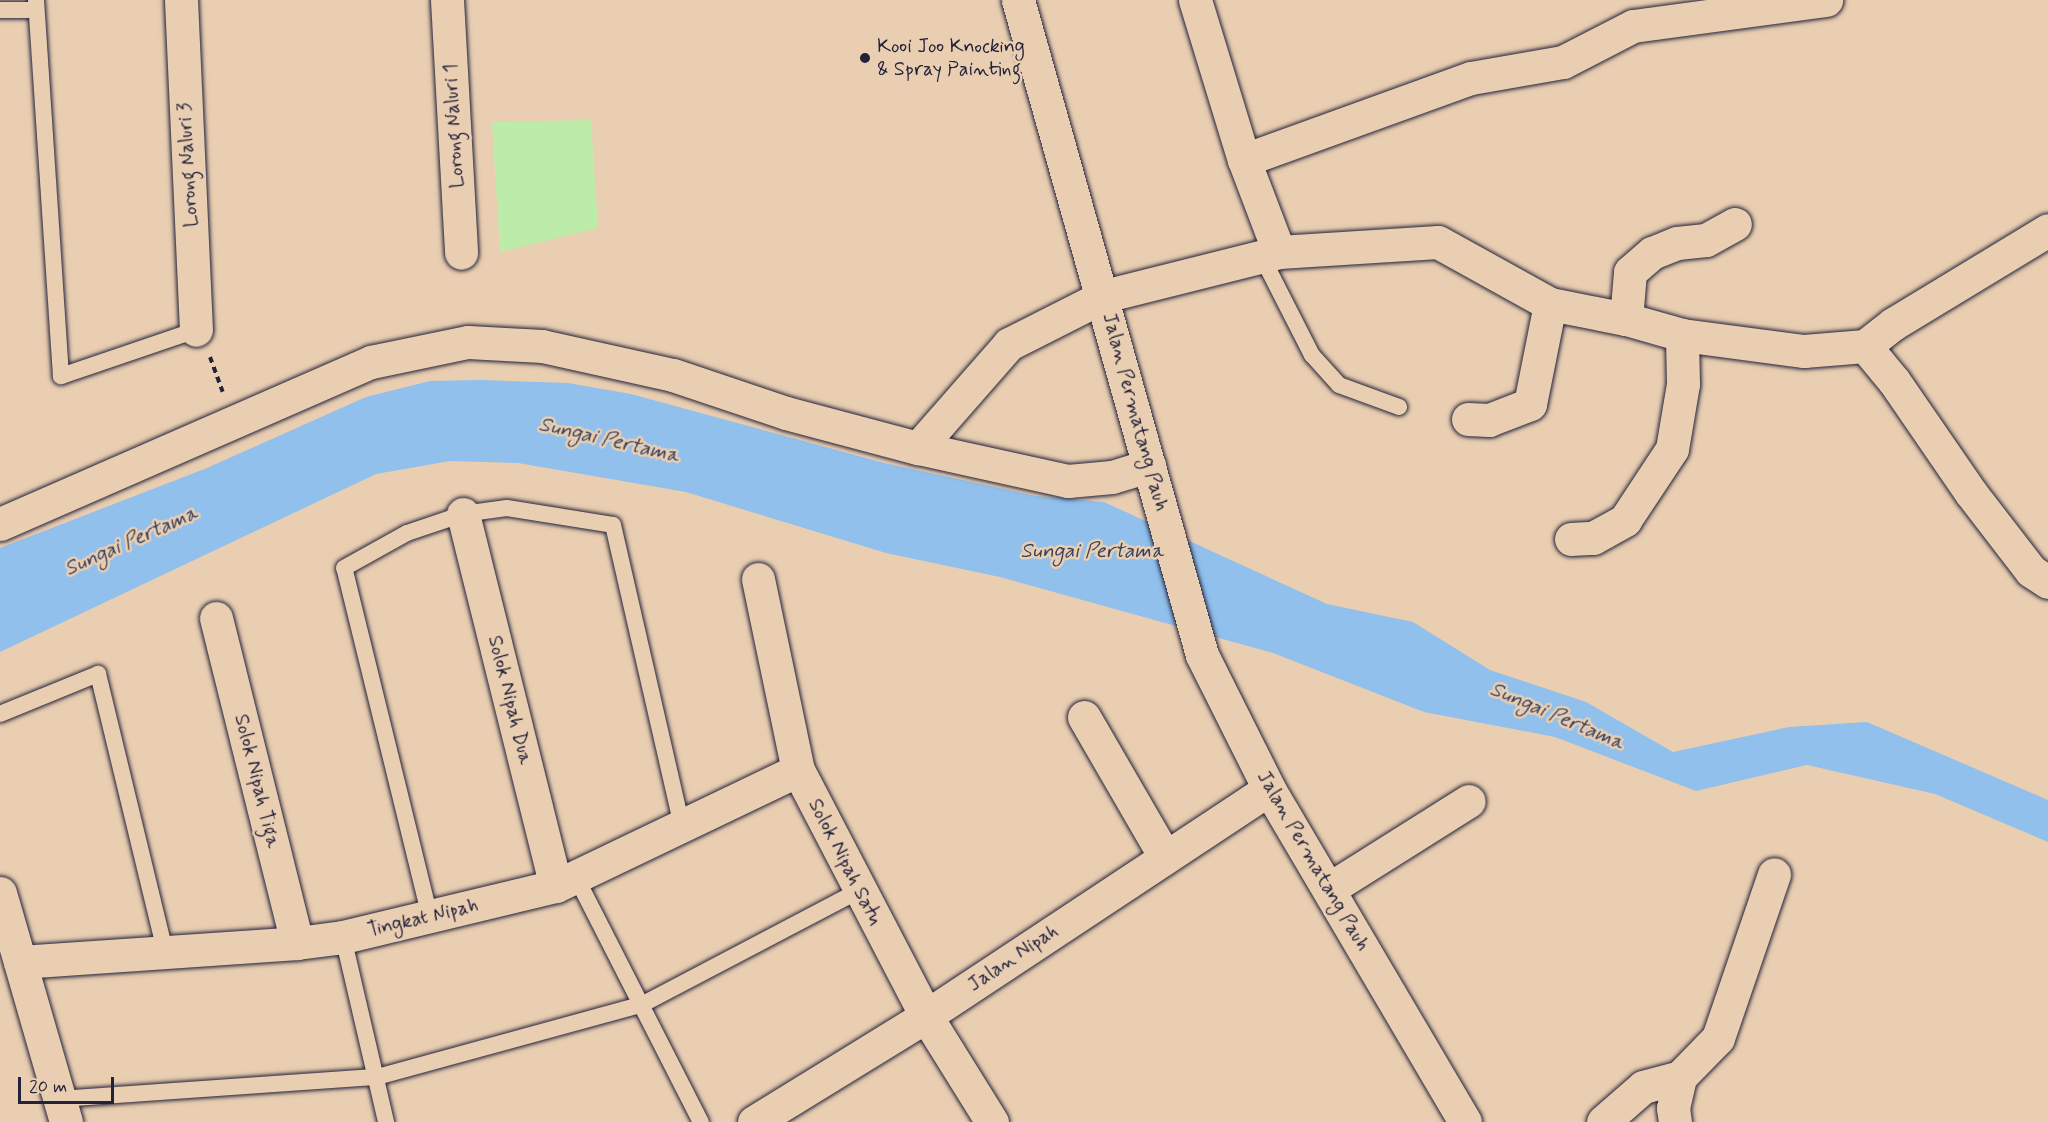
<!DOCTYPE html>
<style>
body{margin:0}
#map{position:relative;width:2048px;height:1122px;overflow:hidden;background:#eaceb1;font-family:Mynerve,sans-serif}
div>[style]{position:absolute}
.green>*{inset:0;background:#bdecaa}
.water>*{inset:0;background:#90c0eb}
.path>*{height:4px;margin-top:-2px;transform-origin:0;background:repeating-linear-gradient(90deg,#22223b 0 6px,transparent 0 10.5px)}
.roads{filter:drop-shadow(0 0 2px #22223b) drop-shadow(0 0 2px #22223b)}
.service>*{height:16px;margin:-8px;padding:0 8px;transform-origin:8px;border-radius:8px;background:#eaceb1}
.minor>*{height:33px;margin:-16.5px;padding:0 16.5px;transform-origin:16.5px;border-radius:16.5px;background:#eaceb1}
.tertiary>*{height:33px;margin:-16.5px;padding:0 16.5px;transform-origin:16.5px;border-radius:16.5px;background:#eaceb1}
.primary>*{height:33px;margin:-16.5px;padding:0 16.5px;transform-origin:16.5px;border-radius:16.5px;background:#eaceb1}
.dots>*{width:16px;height:16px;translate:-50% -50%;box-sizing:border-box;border:3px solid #eaceb1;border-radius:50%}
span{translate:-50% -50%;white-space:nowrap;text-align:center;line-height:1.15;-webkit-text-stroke:5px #eaceb1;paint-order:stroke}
.poi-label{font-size:20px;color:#22223b}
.left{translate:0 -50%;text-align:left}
.street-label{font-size:20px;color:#22223b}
.water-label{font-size:21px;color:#38425e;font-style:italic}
.scale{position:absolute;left:18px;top:1077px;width:96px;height:27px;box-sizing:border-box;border:3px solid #22223b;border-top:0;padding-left:8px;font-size:18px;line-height:21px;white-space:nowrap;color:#22223b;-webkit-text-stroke:4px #eaceb1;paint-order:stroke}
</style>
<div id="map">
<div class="green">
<div style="clip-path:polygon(591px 120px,598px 228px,500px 252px,492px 122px)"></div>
</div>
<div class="water">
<div style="clip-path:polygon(480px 380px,568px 383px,631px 394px,884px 463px,1036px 496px,1104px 502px,1327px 604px,1413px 622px,1490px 670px,1586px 702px,1673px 752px,1789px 727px,1867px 722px,2048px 800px,2048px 842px,1935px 794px,1807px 765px,1696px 791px,1555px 737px,1424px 712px,1273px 653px,1000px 577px,886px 553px,686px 492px,518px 463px,450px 461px,376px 474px,0 652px,0 548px,207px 468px,366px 397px,430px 381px)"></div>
</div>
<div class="path">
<div style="left:210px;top:357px;width:37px;rotate:70deg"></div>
</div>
<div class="roads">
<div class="service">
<div style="left:36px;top:0;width:377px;rotate:86.2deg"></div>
<div style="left:61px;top:376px;width:143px;rotate:-18.8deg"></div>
<div style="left:0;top:10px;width:36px"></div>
<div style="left:1261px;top:255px;width:112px;rotate:63deg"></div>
<div style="left:1312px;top:355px;width:40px;rotate:48deg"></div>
<div style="left:1339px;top:385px;width:64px;rotate:20.1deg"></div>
<div style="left:0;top:714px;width:106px;rotate:-22.2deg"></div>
<div style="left:98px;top:674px;width:289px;rotate:76.4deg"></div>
<div style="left:577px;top:879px;width:273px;rotate:63deg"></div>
<div style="left:430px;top:917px;width:359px;rotate:-103.8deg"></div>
<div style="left:344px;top:568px;width:72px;rotate:-29.1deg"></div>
<div style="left:407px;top:533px;width:59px;rotate:-18.7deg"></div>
<div style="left:463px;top:514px;width:44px;rotate:-7.8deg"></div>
<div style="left:507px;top:508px;width:107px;rotate:9.1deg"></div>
<div style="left:613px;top:525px;width:310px;rotate:77.1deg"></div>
<div style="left:343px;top:937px;width:190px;rotate:76.9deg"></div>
<div style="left:60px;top:1099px;width:318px;rotate:-4deg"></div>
<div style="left:377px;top:1077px;width:276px;rotate:-15.3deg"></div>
<div style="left:643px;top:1004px;width:243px;rotate:-27.7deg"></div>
</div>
<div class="minor">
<div style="left:181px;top:0;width:330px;rotate:87.4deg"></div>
<div style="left:447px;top:0;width:253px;rotate:86.8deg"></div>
<div style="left:1195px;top:0;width:167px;rotate:73deg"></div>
<div style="left:1244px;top:160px;width:98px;rotate:69.2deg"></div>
<div style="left:1244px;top:160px;width:241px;rotate:-19.9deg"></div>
<div style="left:1471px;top:78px;width:93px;rotate:-9.9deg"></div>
<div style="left:1563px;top:62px;width:79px;rotate:-27.2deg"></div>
<div style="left:1633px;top:26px;width:195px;rotate:-7.7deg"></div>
<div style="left:1104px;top:296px;width:180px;rotate:-14.1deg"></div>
<div style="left:1279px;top:252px;width:159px;rotate:-3.6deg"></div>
<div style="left:1438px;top:242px;width:128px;rotate:29deg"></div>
<div style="left:1550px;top:304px;width:77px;rotate:11.2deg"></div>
<div style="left:1626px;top:319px;width:58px;rotate:15.9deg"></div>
<div style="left:1682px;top:335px;width:123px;rotate:7.5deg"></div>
<div style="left:1804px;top:351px;width:61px;rotate:-4.7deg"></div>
<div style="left:1865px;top:346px;width:36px;rotate:-38deg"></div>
<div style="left:1893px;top:324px;width:181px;rotate:-31.2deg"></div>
<div style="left:1626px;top:319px;width:47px;rotate:-85.1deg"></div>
<div style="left:1630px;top:272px;width:29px;rotate:-41deg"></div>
<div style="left:1652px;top:253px;width:27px;rotate:-22deg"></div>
<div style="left:1677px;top:243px;width:29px;rotate:-6deg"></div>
<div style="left:1706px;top:240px;width:33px;rotate:-29deg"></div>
<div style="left:1865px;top:346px;width:45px;rotate:50.4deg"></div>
<div style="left:1894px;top:381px;width:136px;rotate:55.5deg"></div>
<div style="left:1971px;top:493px;width:98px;rotate:52.4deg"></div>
<div style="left:2031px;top:571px;width:20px;rotate:33deg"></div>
<div style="left:1468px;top:419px;width:21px;rotate:3deg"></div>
<div style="left:1489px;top:420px;width:44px;rotate:-21.3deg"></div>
<div style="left:1530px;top:404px;width:102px;rotate:-78.7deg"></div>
<div style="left:463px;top:514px;width:383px;rotate:76deg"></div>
<div style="left:1571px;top:539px;width:22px;rotate:-3deg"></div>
<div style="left:1593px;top:538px;width:37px;rotate:-29deg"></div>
<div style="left:1625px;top:520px;width:85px;rotate:-56.5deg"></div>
<div style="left:1672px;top:449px;width:66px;rotate:-80.4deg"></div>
<div style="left:1683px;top:384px;width:49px;rotate:-91.2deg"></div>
<div style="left:758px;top:579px;width:195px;rotate:78.2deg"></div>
<div style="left:798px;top:770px;width:277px;rotate:62.5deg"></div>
<div style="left:926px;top:1016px;width:125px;rotate:58.1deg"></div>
<div style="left:216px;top:618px;width:335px;rotate:76deg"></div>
<div style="left:1084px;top:717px;width:162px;rotate:59.9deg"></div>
<div style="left:1329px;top:889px;width:165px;rotate:-32.2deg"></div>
<div style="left:0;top:893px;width:238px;rotate:73.9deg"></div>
<div style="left:20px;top:962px;width:278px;rotate:-3.9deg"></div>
<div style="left:297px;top:943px;width:46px;rotate:-7.4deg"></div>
<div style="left:343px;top:937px;width:219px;rotate:-13.5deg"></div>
<div style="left:556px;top:886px;width:268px;rotate:-25.6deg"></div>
<div style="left:754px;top:1122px;width:202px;rotate:-31.6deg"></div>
<div style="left:926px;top:1016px;width:411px;rotate:-33.5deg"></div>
<div style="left:1603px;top:1122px;width:53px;rotate:-41.2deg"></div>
<div style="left:1643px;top:1087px;width:38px;rotate:-15deg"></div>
<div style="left:1675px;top:1122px;width:14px;rotate:-98deg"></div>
<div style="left:1673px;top:1108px;width:32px;rotate:-77deg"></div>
<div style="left:1680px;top:1077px;width:54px;rotate:-45.7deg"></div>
<div style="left:1718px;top:1038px;width:173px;rotate:-71.1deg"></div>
</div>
<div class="tertiary">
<div style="left:918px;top:448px;width:138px;rotate:-48.8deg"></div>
<div style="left:1009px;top:344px;width:106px;rotate:-26.8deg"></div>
<div style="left:0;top:524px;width:405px;rotate:-23.6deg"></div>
<div style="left:371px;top:362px;width:99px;rotate:-11.7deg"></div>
<div style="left:468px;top:342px;width:74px;rotate:3.1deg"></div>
<div style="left:542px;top:346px;width:134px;rotate:12.5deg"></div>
<div style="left:673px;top:375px;width:119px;rotate:18.6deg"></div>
<div style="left:786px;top:413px;width:137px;rotate:14.9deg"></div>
<div style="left:918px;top:448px;width:154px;rotate:12.4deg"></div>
<div style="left:1068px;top:481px;width:44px;rotate:-5.2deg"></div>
<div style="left:1112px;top:477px;width:39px;rotate:-17deg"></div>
</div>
<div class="primary">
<div style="left:1018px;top:0;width:680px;rotate:74.31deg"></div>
<div style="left:1202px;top:655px;width:150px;rotate:63.4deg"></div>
<div style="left:1269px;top:789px;width:386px;rotate:59.5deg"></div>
</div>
</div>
<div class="dots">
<div style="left:865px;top:58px;background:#22223b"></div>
</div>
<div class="poi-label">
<span class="left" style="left:877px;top:58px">Kooi Joo Knocking<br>&amp; Spray Painting</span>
</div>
<div class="street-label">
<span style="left:454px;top:126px;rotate:-93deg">Lorong Naluri 1</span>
<span style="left:188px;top:165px;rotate:-93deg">Lorong Naluri 3</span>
<span style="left:1135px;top:412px;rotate:75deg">Jalan Permatang Pauh</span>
<span style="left:510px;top:700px;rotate:76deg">Solok Nipah Dua</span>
<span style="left:257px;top:781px;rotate:76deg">Solok Nipah Tiga</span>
<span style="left:1313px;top:861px;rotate:60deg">Jalan Permatang Pauh</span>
<span style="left:845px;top:862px;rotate:63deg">Solok Nipah Satu</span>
<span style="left:423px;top:918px;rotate:-13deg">Tingkat Nipah</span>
<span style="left:1013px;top:958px;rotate:-34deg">Jalan Nipah</span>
</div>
<div class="water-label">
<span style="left:609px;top:440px;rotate:13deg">Sungai Pertama</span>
<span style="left:131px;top:541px;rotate:-24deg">Sungai Pertama</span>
<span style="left:1092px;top:551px">Sungai Pertama</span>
<span style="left:1557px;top:716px;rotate:23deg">Sungai Pertama</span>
</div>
<div class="scale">20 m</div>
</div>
